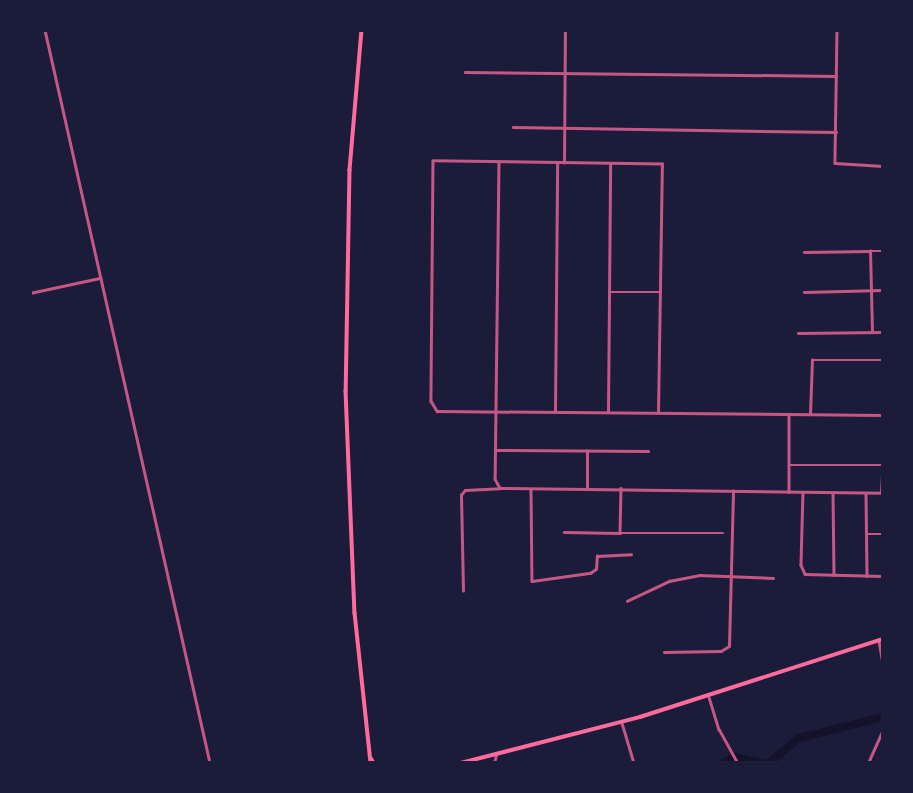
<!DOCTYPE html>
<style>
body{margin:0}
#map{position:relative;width:913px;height:793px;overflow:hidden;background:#1b1b3a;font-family:"Noto Sans",sans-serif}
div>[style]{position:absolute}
.river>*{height:8px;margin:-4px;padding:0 4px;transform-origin:4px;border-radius:4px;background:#12122b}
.minor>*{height:2.5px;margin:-1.25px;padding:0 1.25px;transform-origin:1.25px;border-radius:1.25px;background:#c65784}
.secondary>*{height:3.5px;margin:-1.75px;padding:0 1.75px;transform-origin:1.75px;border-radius:1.75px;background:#ff6b9d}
.primary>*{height:3.5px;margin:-1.75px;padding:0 1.75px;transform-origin:1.75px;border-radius:1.75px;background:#ff6b9d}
span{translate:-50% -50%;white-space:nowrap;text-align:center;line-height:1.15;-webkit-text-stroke:5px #1b1b3a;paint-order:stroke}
.frame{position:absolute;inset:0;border:32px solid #1b1b3a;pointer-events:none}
</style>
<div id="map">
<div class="river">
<div style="left:723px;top:763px;width:13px;rotate:-29deg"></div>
<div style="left:734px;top:757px;width:30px;rotate:12deg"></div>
<div style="left:769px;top:763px;width:39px;rotate:-40deg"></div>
<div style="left:799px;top:738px;width:87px;rotate:-14deg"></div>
</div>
<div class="minor">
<div style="left:45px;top:30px;width:751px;rotate:77.31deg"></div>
<div style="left:837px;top:30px;width:133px;rotate:90.9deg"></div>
<div style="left:835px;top:163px;width:48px;rotate:3.6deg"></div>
<div style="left:465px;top:72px;width:371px;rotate:0.6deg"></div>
<div style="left:513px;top:127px;width:323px;rotate:0.9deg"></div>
<div style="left:499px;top:162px;width:317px;rotate:90.7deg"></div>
<div style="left:495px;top:479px;width:10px;rotate:61deg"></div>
<div style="left:500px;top:488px;width:383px;rotate:0.7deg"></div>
<div style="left:564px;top:163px;width:133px;rotate:-89.6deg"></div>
<div style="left:804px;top:252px;width:66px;rotate:-0.9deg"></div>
<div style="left:609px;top:292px;width:52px"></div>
<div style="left:804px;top:292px;width:79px;rotate:-1.5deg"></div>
<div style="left:30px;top:293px;width:72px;rotate:-12.1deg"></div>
<div style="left:872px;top:332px;width:81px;rotate:-91.4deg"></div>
<div style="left:870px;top:251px;width:13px"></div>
<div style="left:798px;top:333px;width:85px;rotate:-0.7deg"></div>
<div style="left:883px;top:344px;width:25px;rotate:90deg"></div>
<div style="left:555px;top:412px;width:249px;rotate:-89.5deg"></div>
<div style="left:608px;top:412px;width:248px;rotate:-89.5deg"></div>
<div style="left:658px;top:413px;width:249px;rotate:-89.1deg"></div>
<div style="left:662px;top:164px;width:229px;rotate:-179.2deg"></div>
<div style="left:433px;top:161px;width:240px;rotate:90.5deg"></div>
<div style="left:431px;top:401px;width:12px;rotate:59deg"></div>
<div style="left:437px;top:411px;width:446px;rotate:0.5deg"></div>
<div style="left:789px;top:414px;width:78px;rotate:90deg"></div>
<div style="left:810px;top:414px;width:54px;rotate:-87.9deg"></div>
<div style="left:812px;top:360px;width:70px"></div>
<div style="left:496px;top:450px;width:152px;rotate:0.4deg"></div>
<div style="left:789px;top:465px;width:92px"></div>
<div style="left:587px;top:488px;width:37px;rotate:-90deg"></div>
<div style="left:621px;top:488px;width:45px;rotate:91.3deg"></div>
<div style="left:620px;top:533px;width:103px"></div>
<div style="left:531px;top:489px;width:92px;rotate:89.4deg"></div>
<div style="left:532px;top:581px;width:59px;rotate:-7.9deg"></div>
<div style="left:590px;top:573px;width:7px;rotate:-34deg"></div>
<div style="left:596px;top:569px;width:13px;rotate:-86deg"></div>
<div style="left:597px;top:556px;width:34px;rotate:-3deg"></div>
<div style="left:803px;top:492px;width:73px;rotate:91.6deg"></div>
<div style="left:801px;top:565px;width:10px;rotate:66deg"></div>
<div style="left:805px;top:574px;width:78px;rotate:1.5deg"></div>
<div style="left:833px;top:493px;width:82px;rotate:89.3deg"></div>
<div style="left:866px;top:493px;width:83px;rotate:89.3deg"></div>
<div style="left:881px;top:493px;width:35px;rotate:-87deg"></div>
<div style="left:564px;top:532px;width:56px;rotate:1deg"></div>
<div style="left:867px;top:534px;width:16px"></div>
<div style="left:463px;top:591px;width:96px;rotate:-91.2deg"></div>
<div style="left:461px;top:495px;width:6px;rotate:-51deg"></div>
<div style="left:465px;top:490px;width:35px;rotate:-3deg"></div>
<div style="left:627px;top:601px;width:47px;rotate:-25.5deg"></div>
<div style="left:669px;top:581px;width:31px;rotate:-11deg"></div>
<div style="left:699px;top:575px;width:74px;rotate:2.3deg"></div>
<div style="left:879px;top:641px;width:22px;rotate:80deg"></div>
<div style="left:664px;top:652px;width:57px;rotate:-1deg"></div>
<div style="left:721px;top:651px;width:9px;rotate:-32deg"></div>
<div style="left:729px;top:646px;width:155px;rotate:-88.5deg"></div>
<div style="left:709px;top:697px;width:34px;rotate:73deg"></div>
<div style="left:719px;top:729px;width:39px;rotate:61deg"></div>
<div style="left:622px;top:723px;width:42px;rotate:73.3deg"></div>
<div style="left:494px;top:763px;width:8px;rotate:-76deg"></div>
<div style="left:868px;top:763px;width:36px;rotate:-66deg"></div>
</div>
<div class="secondary">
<div style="left:362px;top:30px;width:141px;rotate:94.9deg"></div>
<div style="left:350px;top:170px;width:221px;rotate:91deg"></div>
<div style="left:346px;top:391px;width:222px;rotate:87.7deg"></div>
<div style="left:355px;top:613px;width:151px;rotate:83.9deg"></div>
</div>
<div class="primary">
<div style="left:371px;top:758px;width:6px;rotate:59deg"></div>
<div style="left:461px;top:763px;width:185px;rotate:-14.4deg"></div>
<div style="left:640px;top:717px;width:255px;rotate:-17.8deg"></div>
</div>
<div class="frame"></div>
</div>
